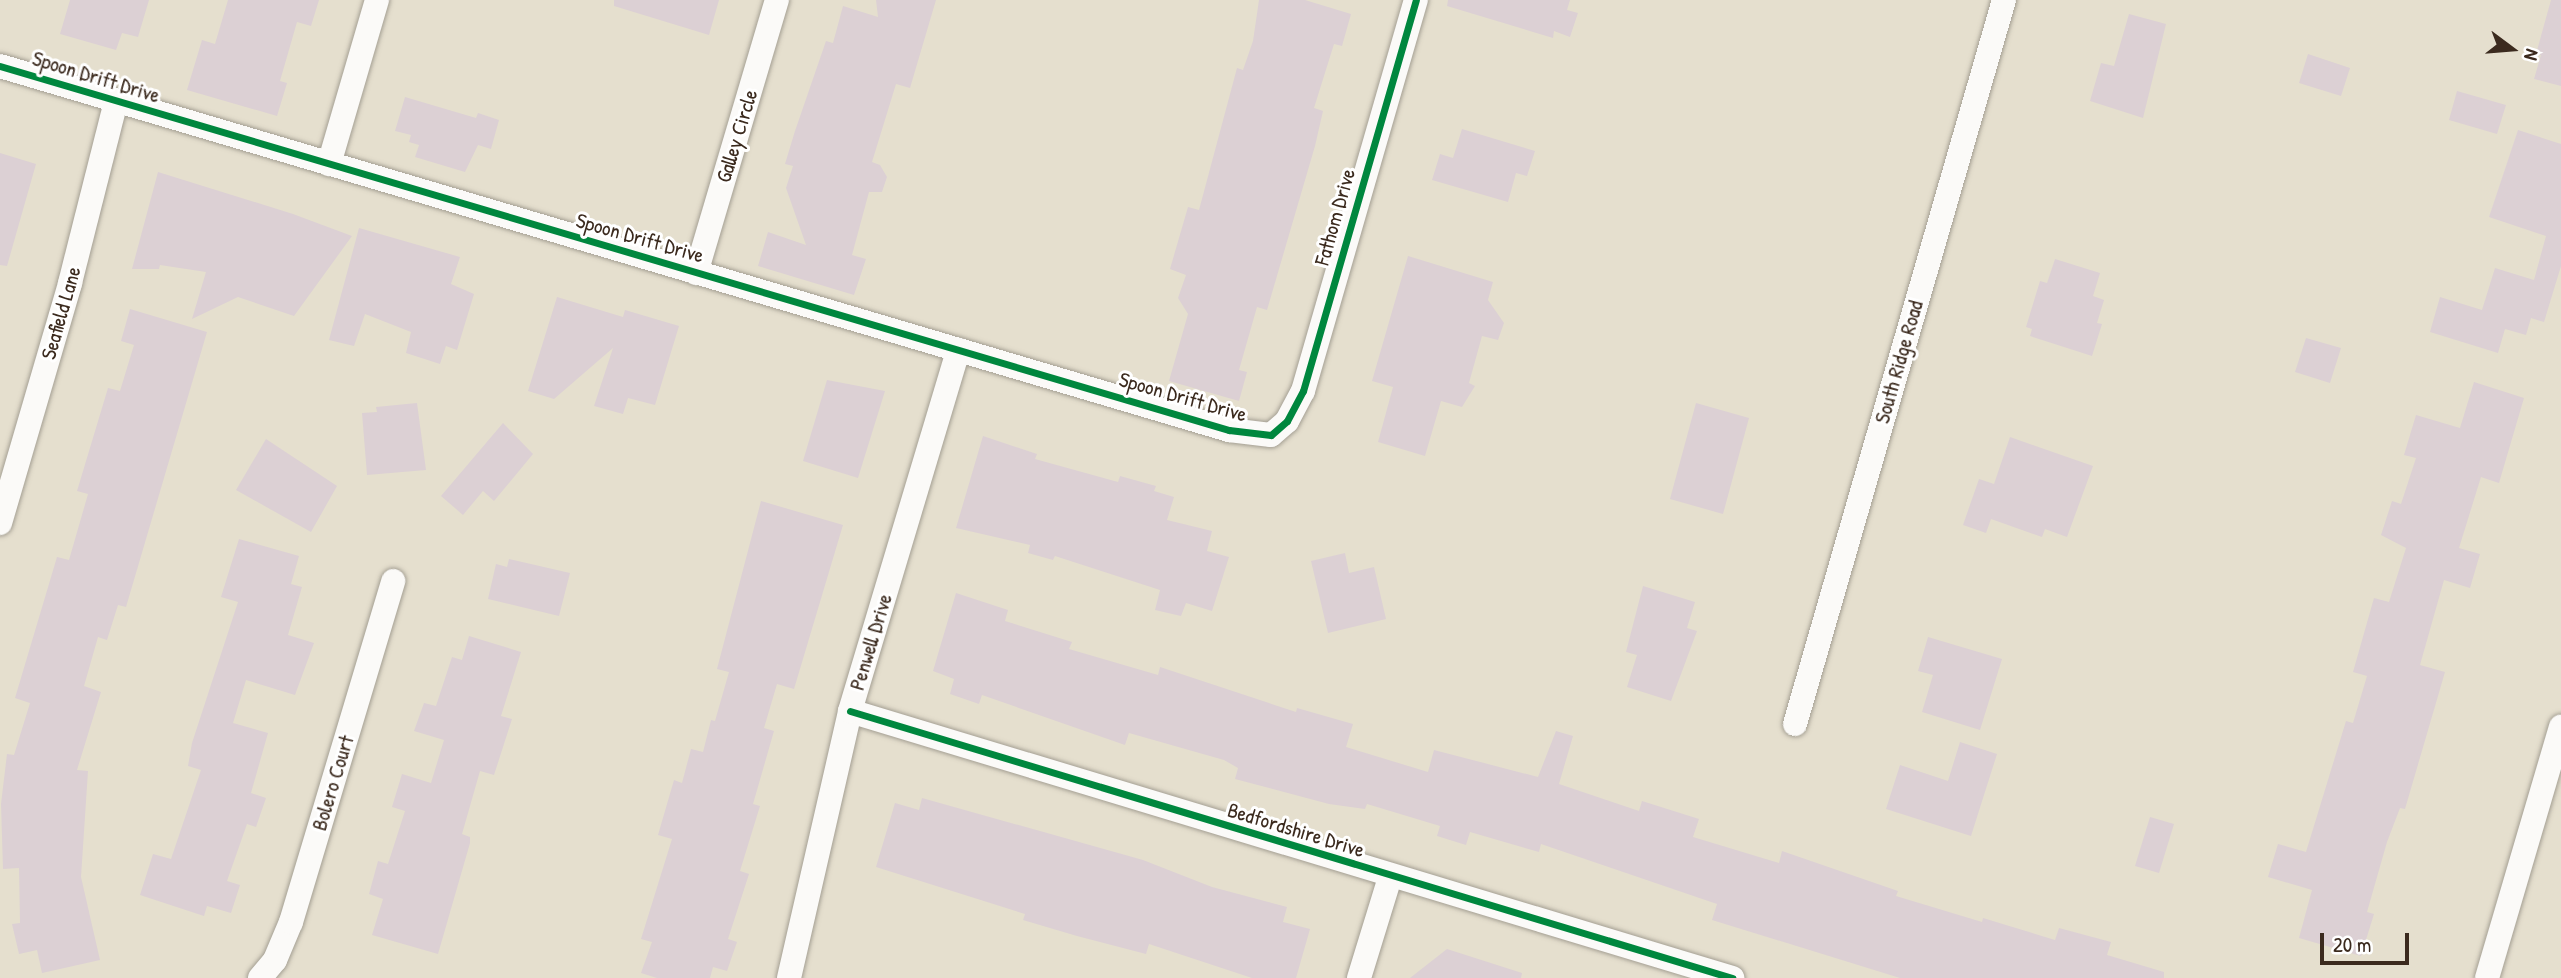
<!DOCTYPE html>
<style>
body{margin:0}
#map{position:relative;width:2561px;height:978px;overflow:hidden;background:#e5dfce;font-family:"Patrick Hand",sans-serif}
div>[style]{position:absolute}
.building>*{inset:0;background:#dcd0d4}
.roads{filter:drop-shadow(0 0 2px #a49f93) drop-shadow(0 0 2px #a49f93)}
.minor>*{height:24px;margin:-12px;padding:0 12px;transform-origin:12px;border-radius:12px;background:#fbfaf8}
.cycleway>*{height:7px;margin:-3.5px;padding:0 3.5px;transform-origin:3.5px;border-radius:3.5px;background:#00873e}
span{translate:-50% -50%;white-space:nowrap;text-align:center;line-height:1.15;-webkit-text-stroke:6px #fff;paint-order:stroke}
.street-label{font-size:21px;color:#3b2a1e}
.north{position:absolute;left:2477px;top:14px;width:70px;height:70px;-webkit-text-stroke:5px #fff;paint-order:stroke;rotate:106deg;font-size:19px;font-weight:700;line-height:28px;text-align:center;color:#3b2a1e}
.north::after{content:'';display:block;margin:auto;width:24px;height:32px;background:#3b2a1e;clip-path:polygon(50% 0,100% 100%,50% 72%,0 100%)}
.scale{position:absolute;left:2320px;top:933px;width:89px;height:32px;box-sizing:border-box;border:4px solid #3b2a1e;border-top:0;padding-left:9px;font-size:21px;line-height:24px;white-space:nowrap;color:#3b2a1e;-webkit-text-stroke:5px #fff;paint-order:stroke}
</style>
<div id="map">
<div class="building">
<div style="clip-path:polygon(70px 0,149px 0,138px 37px,122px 33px,116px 50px,60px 34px)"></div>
<div style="clip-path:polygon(228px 0,319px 0,311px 26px,297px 22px,280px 81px,287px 83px,277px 116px,187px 90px,202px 40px,215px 44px)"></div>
<div style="clip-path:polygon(614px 0,719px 0,709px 35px,614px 6px)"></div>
<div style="clip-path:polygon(876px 0,936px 0,910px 88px,896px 84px,872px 162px,880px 165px,887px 177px,882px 192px,869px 192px,852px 255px,866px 259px,854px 295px,758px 266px,768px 232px,806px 245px,786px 188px,793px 166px,785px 164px,795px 131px,826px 41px,833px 43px,843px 6px,878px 17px)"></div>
<div style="clip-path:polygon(1259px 0,1305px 0,1351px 14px,1342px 46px,1334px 44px,1314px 108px,1323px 111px,1315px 146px,1267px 310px,1257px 307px,1239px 370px,1247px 372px,1239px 401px,1169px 381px,1188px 314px,1178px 298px,1186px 275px,1170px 269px,1188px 207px,1199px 210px,1237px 68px,1243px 70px,1253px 41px)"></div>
<div style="clip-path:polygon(1448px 0,1570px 0,1567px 10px,1578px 13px,1570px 37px,1554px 31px,1553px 38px,1447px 6px)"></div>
<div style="clip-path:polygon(2551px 0,2561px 0,2561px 86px,2534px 79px,2541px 55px,2536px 54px)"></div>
<div style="clip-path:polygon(2129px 14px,2166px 24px,2143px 118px,2090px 101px,2101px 63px,2114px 66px)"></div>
<div style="clip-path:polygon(2308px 54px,2350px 68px,2341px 96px,2299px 83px)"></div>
<div style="clip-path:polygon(2457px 91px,2506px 105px,2497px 134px,2449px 120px)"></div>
<div style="clip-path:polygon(405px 97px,476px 118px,478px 113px,499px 120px,491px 149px,478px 145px,465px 172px,415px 157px,419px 145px,409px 142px,411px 135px,395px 131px)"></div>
<div style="clip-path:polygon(1462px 129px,1535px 151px,1527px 176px,1516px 173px,1508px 202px,1432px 180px,1440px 154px,1453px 158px)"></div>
<div style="clip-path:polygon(2518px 130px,2561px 144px,2561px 266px,2544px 322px,2531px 318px,2526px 335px,2505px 329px,2498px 353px,2430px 332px,2440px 297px,2482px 310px,2495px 268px,2534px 280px,2546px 236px,2489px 217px)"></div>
<div style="clip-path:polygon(0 153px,36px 164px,7px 266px,0 265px)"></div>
<div style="clip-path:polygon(158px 172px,293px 214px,352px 236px,294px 316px,238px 297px,192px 319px,206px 272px,160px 265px,159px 269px,132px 269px)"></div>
<div style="clip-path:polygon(359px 228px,460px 257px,451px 284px,474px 294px,457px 350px,446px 346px,440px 364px,406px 353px,411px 332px,365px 314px,354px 346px,329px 340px)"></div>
<div style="clip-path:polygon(1408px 256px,1493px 282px,1488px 300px,1504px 323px,1498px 340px,1482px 336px,1469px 383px,1475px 386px,1462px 407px,1441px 401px,1425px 456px,1378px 442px,1393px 387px,1372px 381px)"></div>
<div style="clip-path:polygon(2055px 259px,2100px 273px,2093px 296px,2104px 300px,2097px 323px,2102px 324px,2092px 356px,2030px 336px,2032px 329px,2026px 327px,2040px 281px,2047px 283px)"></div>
<div style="clip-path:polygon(557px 297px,623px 317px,625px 310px,679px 326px,655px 405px,628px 398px,623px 414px,594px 406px,613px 348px,554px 399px,528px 391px)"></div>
<div style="clip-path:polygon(130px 309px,207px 332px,126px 607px,118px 605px,107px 640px,98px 637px,84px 686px,101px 692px,77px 770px,88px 771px,81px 877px,100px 960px,42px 973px,37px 950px,19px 954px,12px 924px,20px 923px,19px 868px,3px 869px,1px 804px,7px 754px,14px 755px,30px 703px,15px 698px,57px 557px,69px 560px,88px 494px,77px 491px,108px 388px,120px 391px,134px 345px,121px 341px)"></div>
<div style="clip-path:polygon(2306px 338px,2341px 348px,2330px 383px,2295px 372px)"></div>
<div style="clip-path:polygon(827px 380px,885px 391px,858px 478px,803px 461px)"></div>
<div style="clip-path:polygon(2474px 382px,2524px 398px,2499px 483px,2481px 477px,2459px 548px,2480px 554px,2470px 588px,2444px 580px,2420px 665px,2445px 672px,2405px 809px,2400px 808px,2387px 842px,2367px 912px,2374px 914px,2361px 956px,2299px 938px,2312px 890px,2268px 877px,2278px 844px,2306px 852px,2346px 721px,2353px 723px,2367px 676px,2353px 672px,2374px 598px,2389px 602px,2406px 548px,2381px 535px,2392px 501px,2401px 504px,2416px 458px,2404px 455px,2416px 415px,2460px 428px)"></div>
<div style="clip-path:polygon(417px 403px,426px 470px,367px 475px,362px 413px,377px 412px,376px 407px)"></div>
<div style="clip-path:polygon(1696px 403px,1749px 418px,1723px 514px,1670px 499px)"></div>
<div style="clip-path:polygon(503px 423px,533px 454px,494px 501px,483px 491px,463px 515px,441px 496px)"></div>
<div style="clip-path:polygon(983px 436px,1037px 454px,1035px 459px,1118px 482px,1120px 476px,1156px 486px,1154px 491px,1174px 497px,1167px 520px,1212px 531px,1207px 551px,1229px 557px,1212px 611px,1186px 603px,1181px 616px,1155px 610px,1160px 590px,1055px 556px,1053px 560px,1028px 553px,1030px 545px,956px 528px)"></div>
<div style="clip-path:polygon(2010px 437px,2093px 466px,2067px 537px,2045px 529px,2042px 537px,1991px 519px,1986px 533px,1963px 525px,1979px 479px,1994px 484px)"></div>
<div style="clip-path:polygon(266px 439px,337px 486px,311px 532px,236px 490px)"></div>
<div style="clip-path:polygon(761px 501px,843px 525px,794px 689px,777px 684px,764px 728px,774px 731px,753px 804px,760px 806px,740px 871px,749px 874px,728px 939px,737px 942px,727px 971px,713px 967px,710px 978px,657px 978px,641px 973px,652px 942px,641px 939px,672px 839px,658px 835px,674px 780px,682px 783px,691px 749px,703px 752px,711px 720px,715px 721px,729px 672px,717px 669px)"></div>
<div style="clip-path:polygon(239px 539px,299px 556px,291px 584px,302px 587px,288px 635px,314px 643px,295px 695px,246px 680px,233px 723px,268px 733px,251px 793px,266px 798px,256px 827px,247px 824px,227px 881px,240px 885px,231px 913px,207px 906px,204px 916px,140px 895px,153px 854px,171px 859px,201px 770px,188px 766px,192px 743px,238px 602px,221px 597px)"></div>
<div style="clip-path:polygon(1345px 553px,1349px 573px,1374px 567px,1386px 619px,1328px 633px,1311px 561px)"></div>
<div style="clip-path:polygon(509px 559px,570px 573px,559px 616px,488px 599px,496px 564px,507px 567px)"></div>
<div style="clip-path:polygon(1643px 586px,1695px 602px,1687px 628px,1697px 631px,1671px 701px,1627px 687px,1637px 655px,1626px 652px)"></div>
<div style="clip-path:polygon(956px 593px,1008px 610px,1005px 621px,1072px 642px,1069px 649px,1158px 675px,1160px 667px,1296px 712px,1297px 708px,1353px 724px,1346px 747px,1428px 772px,1434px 750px,1538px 777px,1556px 731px,1573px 736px,1559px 784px,1639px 811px,1642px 801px,1699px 819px,1693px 837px,1779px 863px,1782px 851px,1898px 891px,1896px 896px,1982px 922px,1983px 918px,2055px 940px,2059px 928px,2111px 942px,2107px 955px,2164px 972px,2164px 978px,1900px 978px,1712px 920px,1717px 904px,1541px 844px,1539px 852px,1470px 832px,1466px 845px,1437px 836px,1440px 826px,1367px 804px,1365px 809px,1329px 804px,1235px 779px,1238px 768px,1224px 760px,1129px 733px,1125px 745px,982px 695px,979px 704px,950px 694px,954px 679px,933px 671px)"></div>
<div style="clip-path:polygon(469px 636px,521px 652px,501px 716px,512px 719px,494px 775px,480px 771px,462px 834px,470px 837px,470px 843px,438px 954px,372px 935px,383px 899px,369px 894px,378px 861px,388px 864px,405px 811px,392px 807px,402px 774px,431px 783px,444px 740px,414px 731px,424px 703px,436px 706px,452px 657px,462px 660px)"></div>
<div style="clip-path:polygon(1928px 637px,2002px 659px,1980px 730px,1922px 712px,1933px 675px,1918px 671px)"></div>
<div style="clip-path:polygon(1960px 742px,1997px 754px,1971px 836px,1886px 809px,1900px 765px,1948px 781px)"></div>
<div style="clip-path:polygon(922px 798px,1143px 860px,1212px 887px,1287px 907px,1283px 922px,1310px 929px,1296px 978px,1252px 978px,1149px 944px,1146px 954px,1077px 936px,1023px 920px,1025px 914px,876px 867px,895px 803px,919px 810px)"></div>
<div style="clip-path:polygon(2150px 817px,2174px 824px,2159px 873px,2135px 866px)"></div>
<div style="clip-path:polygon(1447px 949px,1522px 973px,1521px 978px,1410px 978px)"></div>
</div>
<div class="roads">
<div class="minor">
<div style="left:0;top:66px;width:1282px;rotate:16.5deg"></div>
<div style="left:1229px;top:430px;width:42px;rotate:6.8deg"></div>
<div style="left:1271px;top:435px;width:21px;rotate:-41deg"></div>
<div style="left:1287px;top:421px;width:34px;rotate:-62deg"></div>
<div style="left:1303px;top:391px;width:407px;rotate:-73.9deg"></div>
<div style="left:329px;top:164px;width:171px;rotate:-73.7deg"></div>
<div style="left:696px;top:273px;width:285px;rotate:-73.5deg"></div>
<div style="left:0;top:523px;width:250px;rotate:-73.7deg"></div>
<div style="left:70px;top:283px;width:188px;rotate:-75.8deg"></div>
<div style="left:850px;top:711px;width:922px;rotate:16.84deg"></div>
<div style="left:1795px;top:724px;width:754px;rotate:-73.9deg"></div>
<div style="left:260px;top:978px;width:23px;rotate:-50deg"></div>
<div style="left:275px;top:960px;width:41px;rotate:-67.2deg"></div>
<div style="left:291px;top:922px;width:356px;rotate:-73.3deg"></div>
<div style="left:789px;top:978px;width:274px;rotate:-77.1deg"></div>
<div style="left:850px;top:711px;width:377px;rotate:-73.3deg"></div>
<div style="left:1359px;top:978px;width:106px;rotate:-72.9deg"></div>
<div style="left:2487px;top:978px;width:262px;rotate:-73.6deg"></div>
</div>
</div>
<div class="cycleway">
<div style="left:0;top:66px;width:1282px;rotate:16.5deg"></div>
<div style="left:1229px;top:430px;width:42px;rotate:6.8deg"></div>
<div style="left:1271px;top:435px;width:21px;rotate:-41deg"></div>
<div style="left:1287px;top:421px;width:34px;rotate:-62deg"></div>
<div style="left:1303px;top:391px;width:407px;rotate:-73.9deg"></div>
<div style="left:850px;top:711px;width:922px;rotate:16.84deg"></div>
</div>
<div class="street-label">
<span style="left:96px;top:77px;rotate:17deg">Spoon Drift Drive</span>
<span style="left:737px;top:136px;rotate:-73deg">Galley Circle</span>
<span style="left:1335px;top:217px;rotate:-74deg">Fathom Drive</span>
<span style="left:640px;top:238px;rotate:16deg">Spoon Drift Drive</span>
<span style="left:61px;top:313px;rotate:-74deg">Seafield Lane</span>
<span style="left:1899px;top:362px;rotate:-74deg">South Ridge Road</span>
<span style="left:1183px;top:397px;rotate:16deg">Spoon Drift Drive</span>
<span style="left:871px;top:642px;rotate:-73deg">Penwell Drive</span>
<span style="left:333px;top:783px;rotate:-73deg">Bolero Court</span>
<span style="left:1296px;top:830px;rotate:17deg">Bedfordshire Drive</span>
</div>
<div class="north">N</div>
<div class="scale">20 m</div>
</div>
